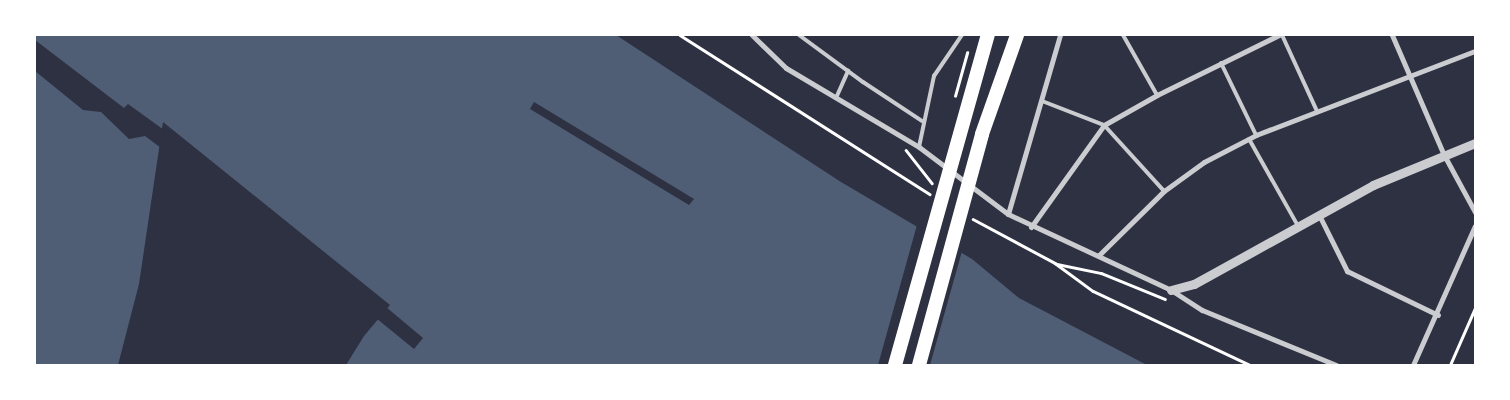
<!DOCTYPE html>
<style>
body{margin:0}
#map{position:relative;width:1510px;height:400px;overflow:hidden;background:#2d3142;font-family:Jost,sans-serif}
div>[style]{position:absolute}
.water>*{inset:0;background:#4f5d75}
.pier>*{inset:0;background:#2d3142}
.path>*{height:2.5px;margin:-1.25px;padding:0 1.25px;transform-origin:1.25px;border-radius:1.25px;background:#fff}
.service>*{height:4px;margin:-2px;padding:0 2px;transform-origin:2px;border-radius:2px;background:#caccd0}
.minor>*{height:5px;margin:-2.5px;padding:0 2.5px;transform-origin:2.5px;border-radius:2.5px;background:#caccd0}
.tertiary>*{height:9px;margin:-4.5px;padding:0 4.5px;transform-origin:4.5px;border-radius:4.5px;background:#caccd0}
.trunk>*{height:14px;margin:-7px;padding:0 7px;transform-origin:7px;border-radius:7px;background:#fff}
span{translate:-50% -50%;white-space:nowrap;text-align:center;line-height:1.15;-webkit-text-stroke:4.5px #fff;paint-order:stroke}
.frame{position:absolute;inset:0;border:36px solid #fff;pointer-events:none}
</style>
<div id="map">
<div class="water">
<div style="clip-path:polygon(35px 35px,616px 35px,841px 182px,972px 259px,1019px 298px,1147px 365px,346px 365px,364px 336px,390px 305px,163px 122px,139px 284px,118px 365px,35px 365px)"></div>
</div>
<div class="pier">
<div style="clip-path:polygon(35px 40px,124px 108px,128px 104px,164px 130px,161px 148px,145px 136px,129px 139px,101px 112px,83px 110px,35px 71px)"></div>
<div style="clip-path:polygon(534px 102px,694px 199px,689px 205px,530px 109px)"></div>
<div style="clip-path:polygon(917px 225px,962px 251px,930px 365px,878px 365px)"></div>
<div style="clip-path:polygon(386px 307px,423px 338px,414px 349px,376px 318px)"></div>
</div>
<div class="path">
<div style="left:680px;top:35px;width:296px;rotate:32.5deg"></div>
<div style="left:955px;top:96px;width:45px;rotate:-74.4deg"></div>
<div style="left:906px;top:150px;width:42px;rotate:51.8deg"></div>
<div style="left:973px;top:219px;width:93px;rotate:28.2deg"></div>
<div style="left:1055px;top:263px;width:47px;rotate:36.4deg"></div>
<div style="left:1093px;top:291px;width:174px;rotate:25.2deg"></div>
<div style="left:1057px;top:264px;width:45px;rotate:11.6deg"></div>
<div style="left:1101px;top:273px;width:69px;rotate:22.1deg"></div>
<div style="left:1450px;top:365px;width:62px;rotate:-66.3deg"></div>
</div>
<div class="service">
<div style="left:799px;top:35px;width:79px;rotate:36.3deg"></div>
<div style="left:863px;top:82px;width:71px;rotate:33.5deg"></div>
<div style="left:1123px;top:35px;width:69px;rotate:60.5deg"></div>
<div style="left:1282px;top:35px;width:84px;rotate:65.3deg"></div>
<div style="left:1221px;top:63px;width:80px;rotate:64.1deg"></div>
<div style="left:836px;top:98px;width:30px;rotate:-66deg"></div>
<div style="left:1042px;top:101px;width:66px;rotate:21.2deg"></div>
<div style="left:1104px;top:125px;width:89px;rotate:47.7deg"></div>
<div style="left:1249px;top:139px;width:100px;rotate:60.6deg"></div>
<div style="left:919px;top:147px;width:73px;rotate:-78.1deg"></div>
<div style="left:934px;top:76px;width:50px;rotate:-55.7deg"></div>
</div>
<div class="minor">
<div style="left:752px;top:35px;width:47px;rotate:44.1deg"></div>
<div style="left:786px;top:68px;width:155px;rotate:30.7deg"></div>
<div style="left:919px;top:147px;width:111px;rotate:37deg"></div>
<div style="left:1008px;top:214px;width:180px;rotate:25deg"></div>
<div style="left:1171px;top:290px;width:37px;rotate:33deg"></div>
<div style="left:1202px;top:310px;width:145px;rotate:22.3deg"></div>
<div style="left:1392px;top:35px;width:131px;rotate:66.6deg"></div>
<div style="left:1444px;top:155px;width:65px;rotate:61.5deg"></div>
<div style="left:1008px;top:214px;width:186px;rotate:-73.8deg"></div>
<div style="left:1319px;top:215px;width:63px;rotate:63.4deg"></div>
<div style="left:1347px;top:271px;width:101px;rotate:25.8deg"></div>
<div style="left:1031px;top:227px;width:125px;rotate:-54.4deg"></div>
<div style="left:1104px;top:125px;width:61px;rotate:-29.5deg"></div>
<div style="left:1157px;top:95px;width:136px;rotate:-26.2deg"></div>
<div style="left:1099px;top:255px;width:91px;rotate:-44.6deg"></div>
<div style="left:1164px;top:191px;width:49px;rotate:-35.9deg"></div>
<div style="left:1204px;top:162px;width:59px;rotate:-27.4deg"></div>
<div style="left:1256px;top:135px;width:235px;rotate:-21deg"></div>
<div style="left:1413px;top:365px;width:152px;rotate:-66deg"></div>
</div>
<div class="tertiary">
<div style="left:1171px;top:290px;width:24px;rotate:-15deg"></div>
<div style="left:1194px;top:284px;width:205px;rotate:-28.9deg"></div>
<div style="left:1373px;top:185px;width:110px;rotate:-22.4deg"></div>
</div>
<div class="trunk">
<div style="left:895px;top:365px;width:343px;rotate:-74.3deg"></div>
<div style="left:919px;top:365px;width:239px;rotate:-74.7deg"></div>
<div style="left:982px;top:134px;width:105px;rotate:-70.5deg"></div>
</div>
<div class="frame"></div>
</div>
